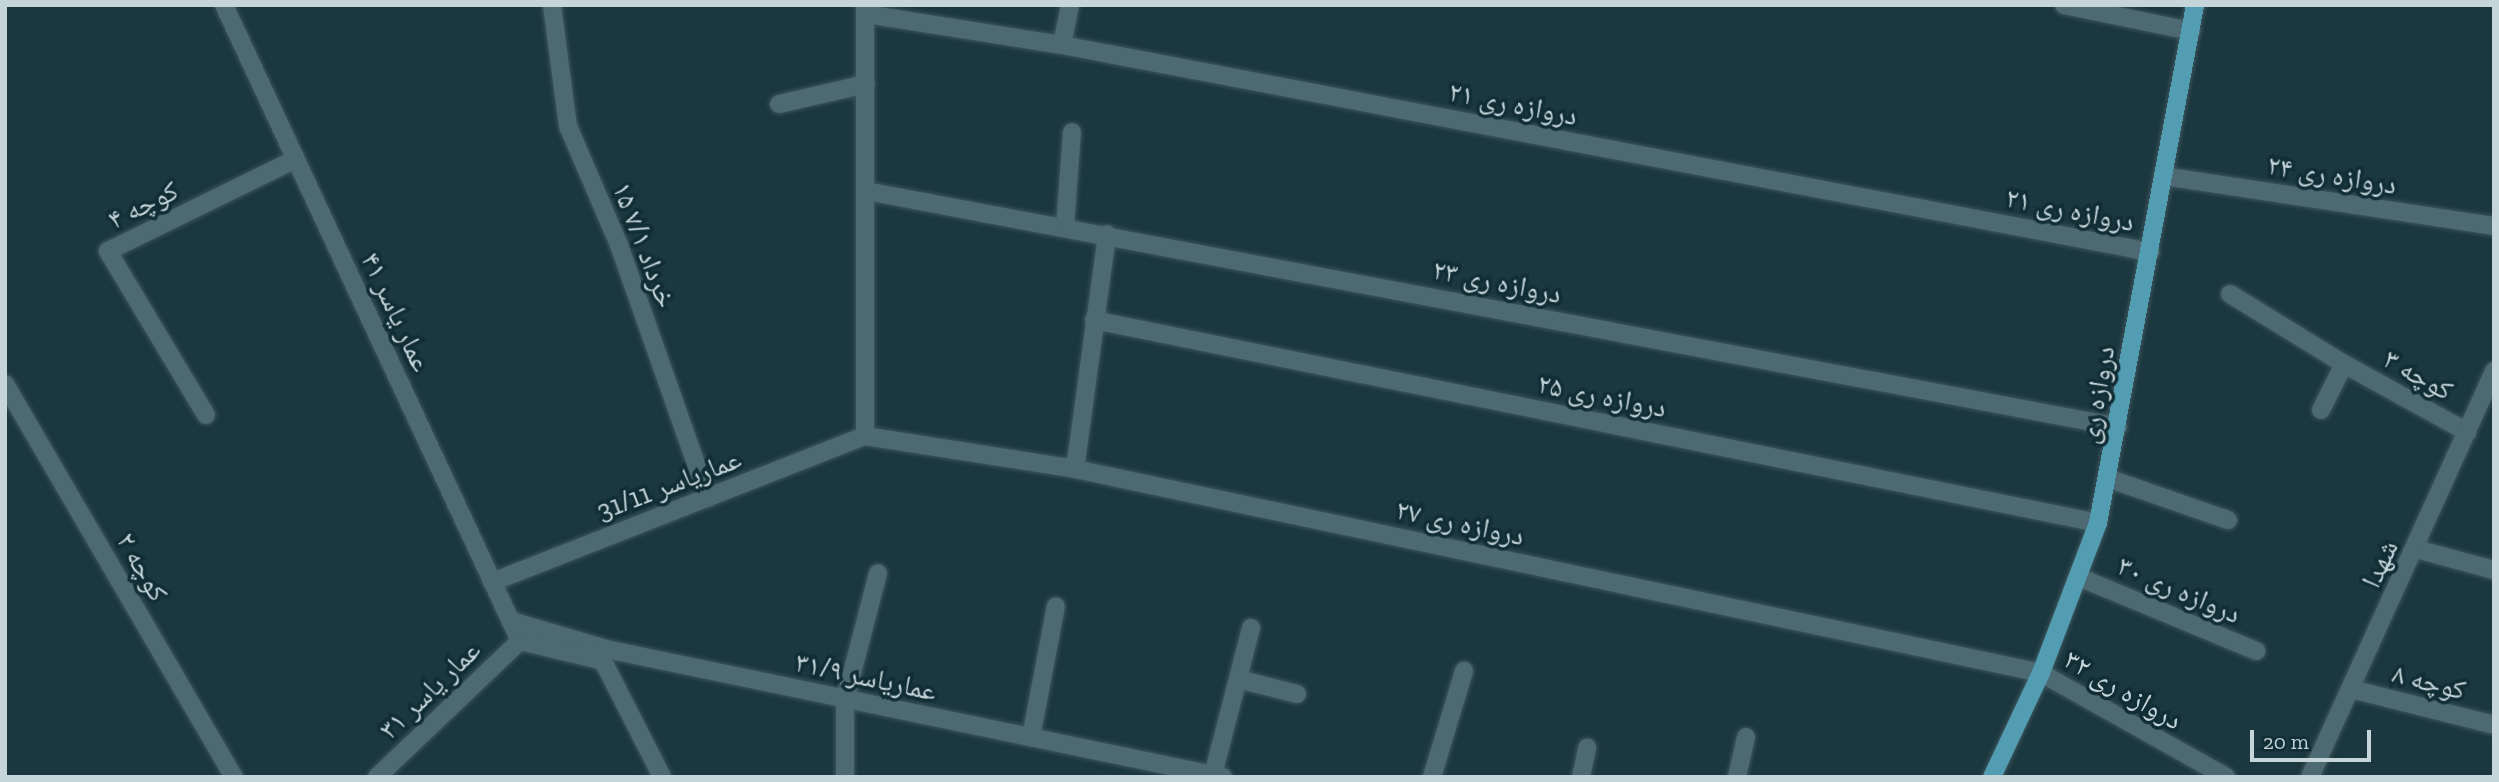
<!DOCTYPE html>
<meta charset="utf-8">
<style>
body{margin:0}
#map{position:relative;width:2499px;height:782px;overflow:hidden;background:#1b373f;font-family:"Zilla Slab","Noto Naskh Arabic",serif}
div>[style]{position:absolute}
.roads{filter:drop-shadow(0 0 2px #3c555c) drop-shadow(0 0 2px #3c555c)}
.minor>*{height:18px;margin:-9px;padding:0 9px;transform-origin:9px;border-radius:9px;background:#4d6a72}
.major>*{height:18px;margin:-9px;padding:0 9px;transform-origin:9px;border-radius:9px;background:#539db2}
span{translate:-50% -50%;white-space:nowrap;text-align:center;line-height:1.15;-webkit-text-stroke:7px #112d35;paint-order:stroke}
.street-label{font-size:28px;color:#c5d5da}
.frame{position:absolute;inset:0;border:7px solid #c5d5da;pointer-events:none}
.scale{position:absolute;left:2250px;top:730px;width:121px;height:32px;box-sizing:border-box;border:4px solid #c5d5da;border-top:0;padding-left:9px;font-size:21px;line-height:24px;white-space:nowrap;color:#c5d5da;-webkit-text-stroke:5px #112d35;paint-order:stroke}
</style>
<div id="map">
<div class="roads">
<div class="minor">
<div style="left:224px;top:5px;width:702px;rotate:65.04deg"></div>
<div style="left:552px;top:5px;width:122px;rotate:82.5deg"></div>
<div style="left:568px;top:126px;width:129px;rotate:66.8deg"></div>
<div style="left:619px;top:245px;width:268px;rotate:70.6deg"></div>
<div style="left:2064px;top:5px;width:130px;rotate:11.6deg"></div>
<div style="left:866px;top:14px;width:198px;rotate:9deg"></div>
<div style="left:1062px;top:45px;width:1108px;rotate:10.77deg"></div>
<div style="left:1062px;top:45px;width:41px;rotate:-78.7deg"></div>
<div style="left:779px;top:104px;width:89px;rotate:-12.9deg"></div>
<div style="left:2163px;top:176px;width:335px;rotate:8.6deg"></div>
<div style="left:866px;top:191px;width:1274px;rotate:10.67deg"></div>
<div style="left:1065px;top:227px;width:95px;rotate:-85.8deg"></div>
<div style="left:2230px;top:294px;width:134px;rotate:31.6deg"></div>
<div style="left:2344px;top:364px;width:141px;rotate:28.9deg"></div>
<div style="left:1094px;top:320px;width:1024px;rotate:11.43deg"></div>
<div style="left:5px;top:384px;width:455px;rotate:59.8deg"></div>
<div style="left:2321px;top:410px;width:51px;rotate:-63.4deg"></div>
<div style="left:206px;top:415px;width:191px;rotate:-120.9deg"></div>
<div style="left:108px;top:251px;width:209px;rotate:-26.1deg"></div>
<div style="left:865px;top:436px;width:213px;rotate:8.9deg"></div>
<div style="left:1075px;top:469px;width:987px;rotate:11.92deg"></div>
<div style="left:2041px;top:673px;width:212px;rotate:29.3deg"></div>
<div style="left:865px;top:436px;width:431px;rotate:-90deg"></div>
<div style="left:1075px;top:469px;width:237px;rotate:-82.2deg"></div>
<div style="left:2110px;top:479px;width:125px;rotate:19.2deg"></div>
<div style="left:2416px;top:549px;width:81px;rotate:15.1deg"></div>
<div style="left:2081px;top:578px;width:190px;rotate:22.6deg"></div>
<div style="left:492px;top:582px;width:401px;rotate:-21.4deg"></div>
<div style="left:511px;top:621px;width:99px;rotate:16.4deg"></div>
<div style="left:606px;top:649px;width:630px;rotate:11.72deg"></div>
<div style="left:520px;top:641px;width:85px;rotate:13.5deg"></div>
<div style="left:603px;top:661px;width:130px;rotate:63deg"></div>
<div style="left:1238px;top:679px;width:61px;rotate:14.3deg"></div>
<div style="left:2351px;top:689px;width:147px;rotate:14.1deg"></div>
<div style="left:1031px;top:737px;width:133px;rotate:-79.2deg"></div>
<div style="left:1213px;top:775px;width:152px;rotate:-75.5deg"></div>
<div style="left:377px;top:777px;width:197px;rotate:-43.6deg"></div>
<div style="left:845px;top:777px;width:77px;rotate:-90deg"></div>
<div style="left:845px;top:700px;width:131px;rotate:-75.4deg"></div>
<div style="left:1432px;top:777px;width:111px;rotate:-73.2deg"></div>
<div style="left:1581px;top:777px;width:30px;rotate:-78deg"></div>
<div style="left:1737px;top:777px;width:41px;rotate:-77.3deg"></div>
<div style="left:2310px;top:777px;width:446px;rotate:-65.6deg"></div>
</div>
<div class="major">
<div style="left:1992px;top:777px;width:115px;rotate:-64.8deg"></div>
<div style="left:2041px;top:673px;width:160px;rotate:-69.2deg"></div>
<div style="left:2098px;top:523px;width:527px;rotate:-79.39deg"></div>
</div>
</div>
<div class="street-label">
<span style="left:1513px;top:104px;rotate:11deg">دروازه ری ۲۱</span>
<span style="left:2332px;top:175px;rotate:9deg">دروازه ری ۲۴</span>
<span style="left:143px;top:205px;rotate:-26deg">کوچه ۴</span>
<span style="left:2070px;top:210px;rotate:11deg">دروازه ری ۲۱</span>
<span style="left:644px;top:245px;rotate:69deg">۱۵ خرداد ۷/۱</span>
<span style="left:1497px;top:282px;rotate:11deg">دروازه ری ۲۳</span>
<span style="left:396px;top:312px;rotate:65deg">عمار یاسر ۴۱</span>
<span style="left:2418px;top:375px;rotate:29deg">کوچه ۳</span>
<span style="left:2097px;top:395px;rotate:-80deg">دروازه ری</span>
<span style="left:1602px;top:396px;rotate:11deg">دروازه ری ۲۵</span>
<span style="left:669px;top:485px;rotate:-21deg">عماریاسر 31/11</span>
<span style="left:1460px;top:523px;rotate:12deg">دروازه ری ۲۷</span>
<span style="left:2380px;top:564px;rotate:-65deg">شهدا</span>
<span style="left:142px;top:567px;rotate:60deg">کوچه ۲</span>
<span style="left:2179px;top:590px;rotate:23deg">دروازه ری ۳۰</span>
<span style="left:866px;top:677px;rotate:12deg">عماریاسر ۳۱/۹</span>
<span style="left:2429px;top:682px;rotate:14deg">کوچه ۸</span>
<span style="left:430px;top:690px;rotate:-44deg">عمار یاسر ۳۱</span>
<span style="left:2123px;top:690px;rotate:30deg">دروازه ری ۳۲</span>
</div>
<div class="frame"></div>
<div class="scale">20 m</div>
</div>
